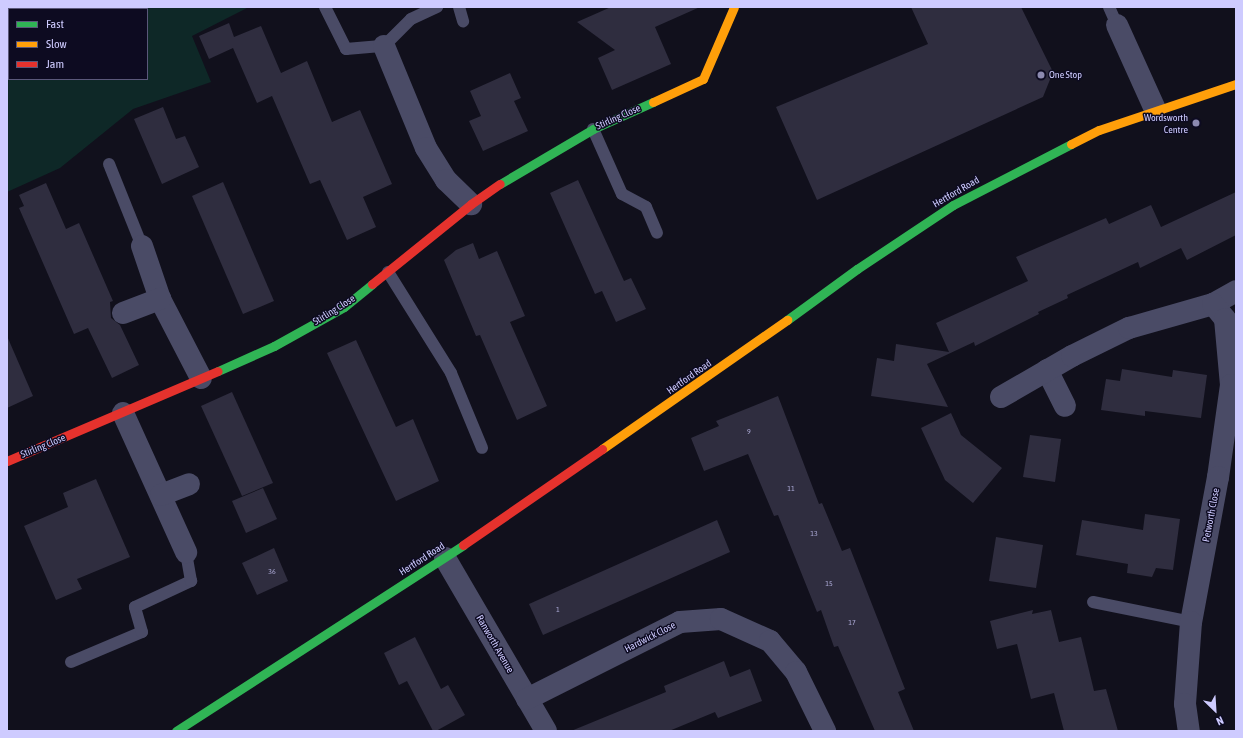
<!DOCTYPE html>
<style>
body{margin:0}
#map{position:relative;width:1243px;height:738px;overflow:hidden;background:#11101c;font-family:"Asap Condensed",sans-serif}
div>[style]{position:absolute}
.green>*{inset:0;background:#0e2827}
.building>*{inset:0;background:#2f2d3f}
.lane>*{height:12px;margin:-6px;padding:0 6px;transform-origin:6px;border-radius:6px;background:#4a4b66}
.street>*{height:22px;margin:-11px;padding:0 11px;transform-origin:11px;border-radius:11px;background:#4a4b66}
.fast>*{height:9px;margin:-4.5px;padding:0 4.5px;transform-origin:4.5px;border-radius:4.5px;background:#30b455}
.slow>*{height:9px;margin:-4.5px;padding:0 4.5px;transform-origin:4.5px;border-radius:4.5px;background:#ff9f0a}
.jam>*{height:9px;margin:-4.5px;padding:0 4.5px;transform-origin:4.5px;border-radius:4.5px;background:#e5322d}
.dots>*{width:11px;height:11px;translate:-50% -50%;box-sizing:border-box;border:2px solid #0d0b21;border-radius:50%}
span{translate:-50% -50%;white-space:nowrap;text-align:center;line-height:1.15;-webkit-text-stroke:3px #0d0b21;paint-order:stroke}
.number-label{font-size:8px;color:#a6a4cf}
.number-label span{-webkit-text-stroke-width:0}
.poi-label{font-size:10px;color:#cecbff}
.left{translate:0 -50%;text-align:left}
.right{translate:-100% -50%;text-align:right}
.street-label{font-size:10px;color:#cecbff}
.frame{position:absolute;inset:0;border:8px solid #cecbff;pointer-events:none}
.legend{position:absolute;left:8px;top:8px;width:140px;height:72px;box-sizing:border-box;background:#0d0b21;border:1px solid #5a587a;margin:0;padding:5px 7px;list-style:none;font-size:12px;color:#cecbff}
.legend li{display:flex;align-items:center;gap:8px;height:20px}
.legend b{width:20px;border:1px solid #5a587a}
.north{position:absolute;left:1195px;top:690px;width:40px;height:40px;-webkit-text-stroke:3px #0d0b21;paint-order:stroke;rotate:155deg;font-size:11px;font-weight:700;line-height:16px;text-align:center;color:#cecbff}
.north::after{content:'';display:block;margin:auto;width:14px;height:18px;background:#cecbff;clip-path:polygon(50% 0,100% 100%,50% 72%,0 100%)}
</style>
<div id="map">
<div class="green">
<div style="clip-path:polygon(evenodd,7px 7px,249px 7px,192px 36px,211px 82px,133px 109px,60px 168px,7px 192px,7px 7px,9px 9px,147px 9px,147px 79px,9px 79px,9px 9px)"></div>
</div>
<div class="building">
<div style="clip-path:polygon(611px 7px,700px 7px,655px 27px,671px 64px,612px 90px,598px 58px,615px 50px,577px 22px)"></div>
<div style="clip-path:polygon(911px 7px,1021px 7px,1053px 72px,1043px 97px,817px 200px,776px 107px,928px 44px)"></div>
<div style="clip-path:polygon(229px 23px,234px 37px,261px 26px,281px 73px,307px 61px,332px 122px,360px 110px,392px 184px,363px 197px,376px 227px,347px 240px,320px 180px,310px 184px,272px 96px,257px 103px,233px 48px,209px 59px,199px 36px)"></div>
<div style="clip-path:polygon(510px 73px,521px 98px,514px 101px,528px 131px,483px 151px,469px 121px,481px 116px,470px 91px)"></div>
<div style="clip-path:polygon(163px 107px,176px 139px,185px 136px,199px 167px,162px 184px,134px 119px)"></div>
<div style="clip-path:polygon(578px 180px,624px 281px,631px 278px,646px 309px,616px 322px,602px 291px,595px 294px,550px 193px)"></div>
<div style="clip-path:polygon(223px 182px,274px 301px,243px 314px,192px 196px)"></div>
<div style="clip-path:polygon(46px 183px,66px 229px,79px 223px,113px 301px,110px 302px,111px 318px,120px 325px,139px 365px,112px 378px,88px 328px,74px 334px,19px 208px,24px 206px,19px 195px)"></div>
<div style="clip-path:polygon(1236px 192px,1236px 235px,1187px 260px,1181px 248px,1140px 268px,1138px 262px,1067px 295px,1068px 298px,1038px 312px,1039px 314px,975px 346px,974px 342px,927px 364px,948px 407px,871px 396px,877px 358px,894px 361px,896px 344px,949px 352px,936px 323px,1028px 281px,1016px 257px,1106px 218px,1109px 224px,1151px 205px,1161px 227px)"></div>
<div style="clip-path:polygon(473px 243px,479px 259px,497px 251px,525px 316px,510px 322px,547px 406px,517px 420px,480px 335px,476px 336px,444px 260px,456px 250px)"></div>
<div style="clip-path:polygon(7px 336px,33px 396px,7px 408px)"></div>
<div style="clip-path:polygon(356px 340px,396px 427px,413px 419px,439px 481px,396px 501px,327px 353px)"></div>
<div style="clip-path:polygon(1122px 369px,1172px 377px,1173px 370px,1207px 375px,1201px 418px,1145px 411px,1145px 416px,1101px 410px,1106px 379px,1120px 381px)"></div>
<div style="clip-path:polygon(232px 392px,273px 483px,242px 496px,201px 406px)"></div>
<div style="clip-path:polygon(778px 396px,819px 504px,822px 503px,842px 551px,850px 548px,905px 689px,898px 692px,914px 731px,875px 731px,838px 646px,834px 647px,821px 610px,817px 612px,778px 515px,774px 516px,748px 454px,704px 471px,691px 438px,719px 426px,716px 421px)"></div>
<div style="clip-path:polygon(951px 413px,961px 435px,1002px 468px,973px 503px,945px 480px,921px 428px)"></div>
<div style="clip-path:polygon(1030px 435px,1061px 439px,1055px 482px,1023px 477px)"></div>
<div style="clip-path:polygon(96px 479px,130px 557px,77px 579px,82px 589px,56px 600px,24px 526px,68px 507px,63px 493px)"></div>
<div style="clip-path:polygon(263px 488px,277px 519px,246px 533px,232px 501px)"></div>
<div style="clip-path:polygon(1145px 514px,1180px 519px,1173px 570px,1156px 568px,1152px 577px,1127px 573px,1128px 564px,1076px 555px,1082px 520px,1143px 530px)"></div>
<div style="clip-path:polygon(717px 520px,730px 552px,543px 635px,529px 604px)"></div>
<div style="clip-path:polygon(996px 537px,1043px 545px,1036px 588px,989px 581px)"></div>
<div style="clip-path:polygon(274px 548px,288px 581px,257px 595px,242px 563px)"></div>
<div style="clip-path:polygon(1033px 610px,1032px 614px,1051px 610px,1059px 642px,1081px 637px,1094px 691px,1106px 689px,1118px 731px,1064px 731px,1054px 693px,1031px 699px,1017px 644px,997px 649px,990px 621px)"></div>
<div style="clip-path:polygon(415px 637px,441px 689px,448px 685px,465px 715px,436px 731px,433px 731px,407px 681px,399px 685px,384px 653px)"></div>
<div style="clip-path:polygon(724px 661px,730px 677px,750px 669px,762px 701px,718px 718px,715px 712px,669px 731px,571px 731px,666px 692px,664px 686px)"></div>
</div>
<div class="lane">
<div style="left:325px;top:7px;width:47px;rotate:63.4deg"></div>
<div style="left:346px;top:49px;width:38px;rotate:-5deg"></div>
<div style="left:384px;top:46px;width:38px;rotate:-45deg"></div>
<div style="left:411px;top:19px;width:29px;rotate:-25deg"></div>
<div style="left:459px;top:7px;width:15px;rotate:74deg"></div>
<div style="left:1109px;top:7px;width:20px;rotate:66deg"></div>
<div style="left:593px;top:129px;width:71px;rotate:66deg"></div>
<div style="left:622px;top:194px;width:27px;rotate:28deg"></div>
<div style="left:646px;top:207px;width:28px;rotate:67deg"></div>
<div style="left:109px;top:164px;width:88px;rotate:68.1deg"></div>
<div style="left:388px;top:272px;width:119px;rotate:58deg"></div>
<div style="left:451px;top:373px;width:81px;rotate:67.5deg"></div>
<div style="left:1093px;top:602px;width:100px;rotate:11.5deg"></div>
<div style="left:71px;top:662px;width:77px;rotate:-22.9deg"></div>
<div style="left:142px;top:632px;width:26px;rotate:-106deg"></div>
<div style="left:135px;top:607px;width:62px;rotate:-24.9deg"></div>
<div style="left:191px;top:581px;width:29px;rotate:-100deg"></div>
</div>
<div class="street">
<div style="left:1117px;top:25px;width:92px;rotate:65.7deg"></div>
<div style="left:384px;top:46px;width:110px;rotate:67.6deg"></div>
<div style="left:426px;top:148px;width:38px;rotate:58deg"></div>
<div style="left:446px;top:180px;width:35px;rotate:44deg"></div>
<div style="left:142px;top:246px;width:56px;rotate:71.2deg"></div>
<div style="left:160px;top:299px;width:89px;rotate:62.6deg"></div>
<div style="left:1213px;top:304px;width:26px;rotate:-29deg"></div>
<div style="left:123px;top:313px;width:40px;rotate:-21deg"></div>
<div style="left:1047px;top:370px;width:40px;rotate:63.4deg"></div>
<div style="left:1001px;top:397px;width:82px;rotate:-30deg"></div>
<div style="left:1072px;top:356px;width:64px;rotate:-26.2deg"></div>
<div style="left:1129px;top:328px;width:87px;rotate:-15.9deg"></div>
<div style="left:1213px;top:304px;width:19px;rotate:51deg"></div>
<div style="left:1225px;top:319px;width:66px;rotate:84.8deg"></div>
<div style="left:1231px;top:385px;width:93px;rotate:98deg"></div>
<div style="left:1218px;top:477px;width:147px;rotate:100.5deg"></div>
<div style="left:1191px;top:622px;width:82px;rotate:94.2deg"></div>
<div style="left:1185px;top:704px;width:27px;rotate:82deg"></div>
<div style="left:123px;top:413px;width:153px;rotate:65.6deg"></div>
<div style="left:161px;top:495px;width:30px;rotate:-21deg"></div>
<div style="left:445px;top:558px;width:200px;rotate:59.7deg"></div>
<div style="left:527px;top:699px;width:171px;rotate:-26.7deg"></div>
<div style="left:680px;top:622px;width:41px;rotate:-4.2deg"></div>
<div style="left:721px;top:619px;width:54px;rotate:24.2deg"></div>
<div style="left:770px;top:641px;width:40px;rotate:50deg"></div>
<div style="left:796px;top:672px;width:66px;rotate:63.8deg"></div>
</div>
<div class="fast">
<div style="left:500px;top:184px;width:108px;rotate:-30.6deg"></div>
<div style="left:593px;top:129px;width:66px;rotate:-24.2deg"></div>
<div style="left:787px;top:320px;width:87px;rotate:-36.1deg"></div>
<div style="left:857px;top:269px;width:115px;rotate:-33.7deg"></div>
<div style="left:953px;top:205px;width:133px;rotate:-27.3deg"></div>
<div style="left:218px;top:371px;width:61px;rotate:-24.1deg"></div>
<div style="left:274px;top:346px;width:80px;rotate:-29.1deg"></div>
<div style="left:344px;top:307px;width:36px;rotate:-39deg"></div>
<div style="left:176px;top:731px;width:342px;rotate:-32.9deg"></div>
</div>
<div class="slow">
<div style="left:653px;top:102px;width:55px;rotate:-24.7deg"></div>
<div style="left:703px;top:79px;width:78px;rotate:-66.7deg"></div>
<div style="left:1071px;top:144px;width:31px;rotate:-27deg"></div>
<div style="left:1099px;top:130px;width:145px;rotate:-18.6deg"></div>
<div style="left:602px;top:449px;width:226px;rotate:-34.9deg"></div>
</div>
<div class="jam">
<div style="left:372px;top:284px;width:127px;rotate:-38.9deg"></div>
<div style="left:471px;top:204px;width:35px;rotate:-35deg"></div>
<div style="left:7px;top:461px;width:229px;rotate:-23.1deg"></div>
<div style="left:463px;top:545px;width:169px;rotate:-34.6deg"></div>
</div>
<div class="dots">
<div style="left:1041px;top:75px;background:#8c8ab0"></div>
<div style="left:1196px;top:123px;background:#8c8ab0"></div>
</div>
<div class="number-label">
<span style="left:749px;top:432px">9</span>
<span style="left:791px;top:489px">11</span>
<span style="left:814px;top:534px">13</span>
<span style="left:272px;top:572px">36</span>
<span style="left:829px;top:584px">15</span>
<span style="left:558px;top:610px">1</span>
<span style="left:852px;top:623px">17</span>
</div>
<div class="poi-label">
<span class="left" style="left:1049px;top:75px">One Stop</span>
<span class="right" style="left:1188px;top:123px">Wordsworth<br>Centre</span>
</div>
<div class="street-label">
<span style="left:618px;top:117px;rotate:-24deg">Stirling Close</span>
<span style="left:956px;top:192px;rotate:-30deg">Hertford Road</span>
<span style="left:334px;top:310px;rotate:-32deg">Stirling Close</span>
<span style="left:689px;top:377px;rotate:-35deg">Hertford Road</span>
<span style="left:43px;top:446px;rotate:-22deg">Stirling Close</span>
<span style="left:1211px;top:515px;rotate:-79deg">Petworth Close</span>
<span style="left:422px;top:559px;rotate:-33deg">Hertford Road</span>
<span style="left:650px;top:637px;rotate:-27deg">Hardwick Close</span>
<span style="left:495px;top:644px;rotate:60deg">Ranworth Avenue</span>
</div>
<div class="frame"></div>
<ul class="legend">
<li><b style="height:5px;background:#30b455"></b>Fast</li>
<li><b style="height:5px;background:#ff9f0a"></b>Slow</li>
<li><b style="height:5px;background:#e5322d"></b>Jam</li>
</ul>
<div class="north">N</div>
</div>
